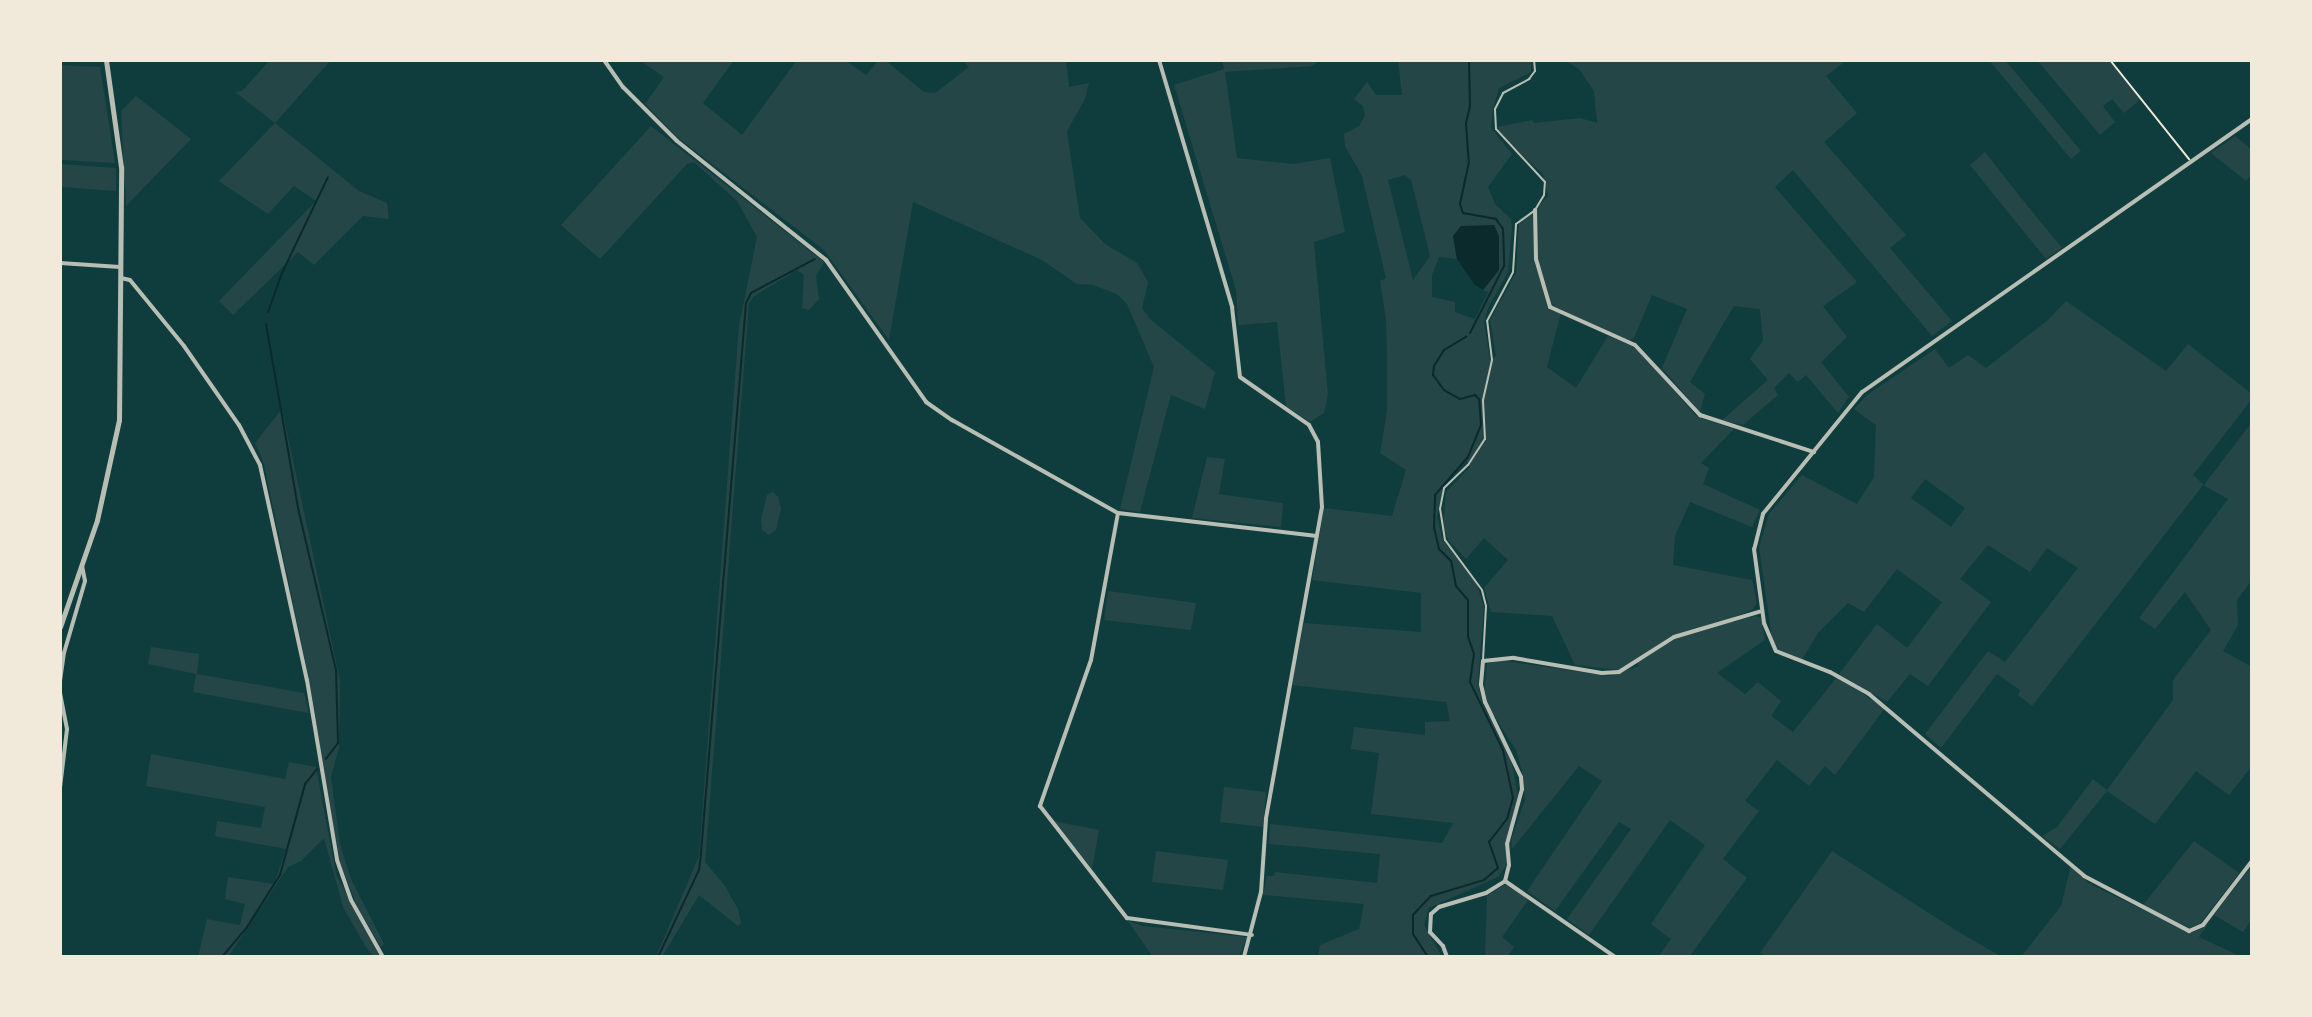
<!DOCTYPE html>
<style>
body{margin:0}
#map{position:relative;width:2312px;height:1017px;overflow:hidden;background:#0f3d3e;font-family:Merriweather,serif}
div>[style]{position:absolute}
.green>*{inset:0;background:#244646}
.water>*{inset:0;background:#0a2a2b}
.stream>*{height:2px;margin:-1px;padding:0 1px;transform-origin:1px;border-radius:1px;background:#0a2a2b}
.path>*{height:2px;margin:-1px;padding:0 1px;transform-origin:1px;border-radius:1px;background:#f1e9da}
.service>*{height:2px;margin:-1px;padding:0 1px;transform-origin:1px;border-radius:1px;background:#b8beb3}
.minor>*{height:4px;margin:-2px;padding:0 2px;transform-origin:2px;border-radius:2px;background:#b8beb3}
.tertiary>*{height:5px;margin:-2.5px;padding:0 2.5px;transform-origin:2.5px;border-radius:2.5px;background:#b8beb3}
span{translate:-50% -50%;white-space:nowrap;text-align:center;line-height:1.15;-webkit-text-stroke:8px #f1e9da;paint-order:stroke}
.frame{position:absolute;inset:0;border:62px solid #f1e9da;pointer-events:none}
</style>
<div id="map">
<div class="green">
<div style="clip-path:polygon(270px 60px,331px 60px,275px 123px,359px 191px,387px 203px,389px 219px,363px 216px,314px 265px,298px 252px,233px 315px,219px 301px,316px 201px,294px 186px,268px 214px,219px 181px,275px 123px,235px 92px,242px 91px)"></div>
<div style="clip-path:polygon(639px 60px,734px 60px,703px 103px,742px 135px,797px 60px,845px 60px,866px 75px,879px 60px,885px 60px,924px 92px,935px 93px,969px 67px,962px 60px,1066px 60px,1069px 87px,1089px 83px,1085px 99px,1067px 131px,1080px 218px,1105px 244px,1137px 263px,1148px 282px,1142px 308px,1150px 319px,1215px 372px,1205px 409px,1171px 395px,1140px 512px,1120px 509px,1154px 367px,1127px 304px,1117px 294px,1093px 285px,1077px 284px,1042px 260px,913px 202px,889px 340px,824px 250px,677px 137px,645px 104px,664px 77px)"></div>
<div style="clip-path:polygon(1222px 60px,1339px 60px,1319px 61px,1312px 66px,1225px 72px,1237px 158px,1293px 164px,1330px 158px,1345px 232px,1314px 242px,1328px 395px,1324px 413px,1310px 422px,1286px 406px,1277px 322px,1238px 325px,1236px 290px,1174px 85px,1224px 69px)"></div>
<div style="clip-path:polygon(evenodd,1398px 60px,1531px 60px,1531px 72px,1499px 88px,1493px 108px,1491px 128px,1512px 154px,1488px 187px,1495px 204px,1511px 219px,1512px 228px,1508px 272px,1488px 308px,1484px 322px,1490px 360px,1496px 356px,1490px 320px,1516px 273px,1519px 221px,1534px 211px,1548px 196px,1543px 174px,1502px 137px,1497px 127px,1532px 120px,1534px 123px,1580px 118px,1597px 123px,1594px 91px,1579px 69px,1564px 60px,1847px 60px,1826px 76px,1857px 113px,1824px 142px,1906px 235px,1890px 248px,1952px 321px,1932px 336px,1793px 170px,1775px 187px,1857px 282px,1823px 306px,1847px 337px,1821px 362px,1849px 397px,1838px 413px,1806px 375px,1798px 382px,1789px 373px,1774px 388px,1778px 395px,1743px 425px,1722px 420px,1768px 380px,1750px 359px,1763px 340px,1760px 309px,1734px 306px,1722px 326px,1690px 382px,1705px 394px,1700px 412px,1662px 368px,1687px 309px,1652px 295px,1634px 338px,1629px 340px,1561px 312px,1547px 367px,1576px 388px,1608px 336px,1637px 348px,1697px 417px,1734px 429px,1701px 463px,1709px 468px,1703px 484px,1760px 510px,1752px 527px,1690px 502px,1675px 536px,1673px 565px,1752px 580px,1757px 603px,1752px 610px,1734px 617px,1734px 622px,1755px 616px,1761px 618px,1765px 640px,1717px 673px,1745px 694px,1758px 682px,1781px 701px,1771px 716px,1793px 732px,1837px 677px,1885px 708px,1835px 775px,1825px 766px,1809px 786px,1777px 760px,1745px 801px,1759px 811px,1723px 859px,1747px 878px,1689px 957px,1658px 957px,1671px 939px,1651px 924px,1705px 845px,1670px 820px,1589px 935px,1567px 919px,1631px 829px,1619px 822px,1555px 911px,1527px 891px,1602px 781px,1579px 766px,1512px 849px,1511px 840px,1525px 800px,1522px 771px,1516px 750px,1490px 709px,1484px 691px,1487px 664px,1498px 660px,1609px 676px,1639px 666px,1636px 661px,1619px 670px,1575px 665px,1552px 616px,1491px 612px,1484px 588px,1508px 560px,1484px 538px,1466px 559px,1449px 541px,1443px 528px,1446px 492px,1470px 467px,1467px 461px,1444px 486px,1437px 517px,1443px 540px,1476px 582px,1484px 607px,1478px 682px,1482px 703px,1510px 754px,1518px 795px,1506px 841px,1506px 866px,1498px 877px,1429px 908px,1424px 925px,1442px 957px,1318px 957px,1320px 945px,1359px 929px,1364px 904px,1263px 895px,1267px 876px,1274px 876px,1275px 872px,1377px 883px,1380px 854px,1269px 844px,1270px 824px,1442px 843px,1453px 823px,1371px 814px,1379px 753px,1351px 749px,1354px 727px,1425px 735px,1425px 722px,1450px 721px,1446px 702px,1292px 685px,1304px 623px,1421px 632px,1421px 593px,1312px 580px,1324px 508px,1392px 516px,1406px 470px,1380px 453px,1387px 411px,1387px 356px,1386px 320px,1380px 281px,1386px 278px,1362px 176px,1345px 146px,1344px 134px,1359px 126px,1365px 116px,1363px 106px,1354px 99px,1367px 82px,1376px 95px,1402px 95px,1398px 60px,1405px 175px,1411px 180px,1430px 256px,1413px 280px,1388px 180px,1405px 175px,1398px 60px,1497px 231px,1499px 270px,1483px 290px,1488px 292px,1475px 319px,1455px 312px,1455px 302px,1432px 297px,1432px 275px,1439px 257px,1457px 259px,1453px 236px,1497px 231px)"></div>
<div style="clip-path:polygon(1989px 60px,2005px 60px,2081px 151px,2071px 159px)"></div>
<div style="clip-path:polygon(2037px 60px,2110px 60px,2142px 98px,2124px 113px,2112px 99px,2103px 106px,2115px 122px,2100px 135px)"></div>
<div style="clip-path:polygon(60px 65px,100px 67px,115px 163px,60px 160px)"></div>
<div style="clip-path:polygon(136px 96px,191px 139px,126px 206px,121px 111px)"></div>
<div style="clip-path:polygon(651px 126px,824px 262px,816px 276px,819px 299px,809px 310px,802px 308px,804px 275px,797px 270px,754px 296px,749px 303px,705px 862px,725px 886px,738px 909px,741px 923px,738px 926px,699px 895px,662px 957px,656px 957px,699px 856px,739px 326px,757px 237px,737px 201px,694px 162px,687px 164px,600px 259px,561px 225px)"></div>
<div style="clip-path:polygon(2235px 136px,2252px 150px,2252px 174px,2246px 181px,2211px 153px)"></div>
<div style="clip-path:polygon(1985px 152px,2021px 198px,2062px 248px,2046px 259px,1970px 165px)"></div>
<div style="clip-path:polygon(60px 164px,116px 168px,116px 191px,60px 187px)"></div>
<div style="clip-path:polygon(evenodd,2066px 301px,2166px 371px,2188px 344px,2252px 394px,2252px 399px,2193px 475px,2204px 485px,2252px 422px,2252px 580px,2237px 600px,2238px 625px,2223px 651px,2252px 667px,2252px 766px,2229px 795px,2196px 771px,2155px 824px,2107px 791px,2060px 849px,2042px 836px,2057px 827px,2093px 779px,2107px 790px,2173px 700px,2173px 680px,2211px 630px,2185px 592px,2155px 629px,2139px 618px,2228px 499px,2203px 485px,2032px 706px,2018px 695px,2020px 690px,1997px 674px,1941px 748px,1925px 734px,1988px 651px,2005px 662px,2078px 568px,2047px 548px,2030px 572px,1988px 545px,1960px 579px,1991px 602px,1928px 686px,1910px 674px,1887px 702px,1839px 674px,1877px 624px,1907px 648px,1942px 602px,1897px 569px,1864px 612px,1848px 603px,1818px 633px,1802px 660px,1778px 649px,1772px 639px,1759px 547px,1769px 514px,1802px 475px,1857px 504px,1874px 477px,1876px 425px,1854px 409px,1867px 395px,1935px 349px,1949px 368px,1968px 355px,1986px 368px,2048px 320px,2066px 301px,1925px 479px,1965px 508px,1951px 527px,1911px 498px,1925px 479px)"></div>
<div style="clip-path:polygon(282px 409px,340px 681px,339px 748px,331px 777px,340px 844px,351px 879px,384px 944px,381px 947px,358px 908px,339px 861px,310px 684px,264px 464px,255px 443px)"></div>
<div style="clip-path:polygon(1207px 457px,1225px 459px,1219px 494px,1283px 503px,1281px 527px,1192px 518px)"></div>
<div style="clip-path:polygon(773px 492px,778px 497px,781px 509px,776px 530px,769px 535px,762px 530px,761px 518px,767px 495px)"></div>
<div style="clip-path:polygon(1108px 591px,1196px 603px,1191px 630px,1104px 620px)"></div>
<div style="clip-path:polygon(151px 647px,199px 654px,197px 674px,304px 693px,309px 713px,193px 692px,196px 674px,148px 664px)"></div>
<div style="clip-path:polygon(151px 754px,285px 779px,289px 762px,316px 767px,336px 874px,380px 957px,374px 957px,366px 947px,343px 907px,324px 838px,301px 861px,288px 867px,228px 957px,198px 957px,207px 919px,240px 925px,245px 904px,225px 899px,228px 877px,274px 884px,286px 849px,215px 836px,217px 821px,261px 828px,265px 807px,146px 786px)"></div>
<div style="clip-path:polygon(1224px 787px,1266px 792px,1263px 827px,1220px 822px)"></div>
<div style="clip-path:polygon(1053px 821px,1099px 830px,1092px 869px)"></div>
<div style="clip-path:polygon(2194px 841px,2239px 873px,2199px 925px,2190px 928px,2143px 905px)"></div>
<div style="clip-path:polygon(1156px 851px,1228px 860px,1223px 890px,1152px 882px)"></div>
<div style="clip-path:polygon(1832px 851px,1957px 931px,2002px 957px,1766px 957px,1760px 953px)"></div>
<div style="clip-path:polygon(2071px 865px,2088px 883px,2190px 933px,2203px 928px,2252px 866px,2252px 919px,2243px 932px,2214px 915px,2199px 937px,2242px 957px,2021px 957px,2061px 906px)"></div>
<div style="clip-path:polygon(1504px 885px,1511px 886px,1529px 899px,1502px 937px,1514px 947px,1507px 957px,1485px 957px,1487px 896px)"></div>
<div style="clip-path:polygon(1128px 921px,1143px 926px,1247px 937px,1239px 957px,1153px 957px)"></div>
</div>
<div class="water">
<div style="clip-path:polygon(1494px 225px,1499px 236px,1499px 270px,1483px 290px,1474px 284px,1457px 259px,1453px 236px,1461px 226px)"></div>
</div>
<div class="stream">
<div style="left:1469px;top:60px;width:46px;rotate:88.8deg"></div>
<div style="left:1470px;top:106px;width:17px;rotate:103deg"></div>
<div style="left:1466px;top:123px;width:39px;rotate:86deg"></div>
<div style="left:1469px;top:162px;width:43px;rotate:102.1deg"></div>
<div style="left:1460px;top:204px;width:9px;rotate:72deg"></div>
<div style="left:1463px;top:213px;width:34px;rotate:10deg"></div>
<div style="left:1496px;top:219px;width:12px;rotate:55deg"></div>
<div style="left:1503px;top:229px;width:37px;rotate:88deg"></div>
<div style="left:1504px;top:266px;width:75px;rotate:116.9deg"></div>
<div style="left:268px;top:312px;width:41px;rotate:-70.3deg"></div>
<div style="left:282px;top:273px;width:106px;rotate:-64.4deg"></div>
<div style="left:266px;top:324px;width:187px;rotate:80.1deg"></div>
<div style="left:298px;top:508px;width:166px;rotate:76.8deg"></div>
<div style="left:336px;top:670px;width:73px;rotate:88.4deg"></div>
<div style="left:338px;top:743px;width:20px;rotate:127deg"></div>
<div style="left:222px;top:957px;width:39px;rotate:-50deg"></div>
<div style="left:247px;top:927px;width:62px;rotate:-57.6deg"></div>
<div style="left:280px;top:875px;width:94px;rotate:-74.6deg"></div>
<div style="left:305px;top:784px;width:19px;rotate:-51deg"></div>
<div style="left:658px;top:957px;width:96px;rotate:-64.8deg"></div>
<div style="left:699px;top:870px;width:17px;rotate:-83deg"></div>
<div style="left:701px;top:853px;width:552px;rotate:-85.32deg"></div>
<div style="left:746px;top:303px;width:11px;rotate:-63deg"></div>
<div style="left:751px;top:293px;width:72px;rotate:-28deg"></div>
<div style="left:1428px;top:957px;width:27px;rotate:-123deg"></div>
<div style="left:1413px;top:934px;width:19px;rotate:-90deg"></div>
<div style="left:1413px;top:915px;width:26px;rotate:-47deg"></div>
<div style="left:1431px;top:896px;width:55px;rotate:-16.8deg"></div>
<div style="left:1484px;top:880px;width:18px;rotate:-41deg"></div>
<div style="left:1498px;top:868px;width:28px;rotate:-109deg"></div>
<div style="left:1489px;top:842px;width:29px;rotate:-52deg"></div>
<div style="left:1507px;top:819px;width:22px;rotate:-74deg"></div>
<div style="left:1513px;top:798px;width:49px;rotate:-101.8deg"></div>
<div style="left:1503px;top:750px;width:76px;rotate:-115.9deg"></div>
<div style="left:1470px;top:682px;width:28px;rotate:-82deg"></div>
<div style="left:1474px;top:654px;width:18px;rotate:-109deg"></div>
<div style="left:1468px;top:637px;width:37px;rotate:-90deg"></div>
<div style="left:1468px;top:600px;width:18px;rotate:-131deg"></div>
<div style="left:1456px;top:586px;width:25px;rotate:-101deg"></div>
<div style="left:1451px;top:561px;width:17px;rotate:-135deg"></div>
<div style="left:1439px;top:549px;width:23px;rotate:-103deg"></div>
<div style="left:1434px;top:527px;width:32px;rotate:-88deg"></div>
<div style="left:1435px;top:495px;width:50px;rotate:-49deg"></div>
<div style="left:1468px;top:457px;width:35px;rotate:-68deg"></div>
<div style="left:1481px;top:425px;width:26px;rotate:-94deg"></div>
<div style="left:1479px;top:399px;width:6px;rotate:-135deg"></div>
<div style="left:1475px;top:395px;width:16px;rotate:165deg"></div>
<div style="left:1460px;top:399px;width:18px;rotate:-151deg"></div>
<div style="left:1444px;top:390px;width:19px;rotate:-126deg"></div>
<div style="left:1433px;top:375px;width:9px;rotate:-84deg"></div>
<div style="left:1434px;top:366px;width:19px;rotate:-58deg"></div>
<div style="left:1444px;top:350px;width:26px;rotate:-31deg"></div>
</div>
<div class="path">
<div style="left:2110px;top:60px;width:127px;rotate:51.4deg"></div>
</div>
<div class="service">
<div style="left:1483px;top:660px;width:54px;rotate:-86.8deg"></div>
<div style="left:1486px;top:606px;width:16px;rotate:-104deg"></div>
<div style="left:1482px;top:590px;width:62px;rotate:-126.5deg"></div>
<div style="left:1445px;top:540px;width:31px;rotate:-99deg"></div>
<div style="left:1440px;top:509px;width:21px;rotate:-79deg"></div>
<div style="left:1444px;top:488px;width:33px;rotate:-44deg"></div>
<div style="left:1468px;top:465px;width:31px;rotate:-57deg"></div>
<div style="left:1485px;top:439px;width:39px;rotate:-93deg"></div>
<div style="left:1483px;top:400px;width:41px;rotate:-77.3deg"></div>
<div style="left:1492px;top:360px;width:39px;rotate:-97deg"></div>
<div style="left:1487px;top:321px;width:55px;rotate:-62deg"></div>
<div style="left:1513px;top:272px;width:48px;rotate:-86.4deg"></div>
<div style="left:1516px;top:224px;width:24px;rotate:-36deg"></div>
<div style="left:1535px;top:210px;width:17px;rotate:-59deg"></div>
<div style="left:1544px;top:195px;width:13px;rotate:-86deg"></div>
<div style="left:1545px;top:182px;width:72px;rotate:-132.8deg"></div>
<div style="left:1496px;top:129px;width:20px;rotate:-93deg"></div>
<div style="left:1495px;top:109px;width:18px;rotate:-63deg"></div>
<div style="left:1503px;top:93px;width:30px;rotate:-28deg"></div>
<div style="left:1529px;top:79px;width:10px;rotate:-53deg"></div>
<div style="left:1535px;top:71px;width:11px;rotate:-95deg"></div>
</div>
<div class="minor">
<div style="left:604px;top:60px;width:33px;rotate:55deg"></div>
<div style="left:623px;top:87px;width:76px;rotate:45deg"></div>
<div style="left:677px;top:141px;width:191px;rotate:38.6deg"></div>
<div style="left:826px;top:260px;width:174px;rotate:54.8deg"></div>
<div style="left:926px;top:402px;width:32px;rotate:35deg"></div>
<div style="left:952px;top:420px;width:190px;rotate:29.3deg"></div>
<div style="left:1118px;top:513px;width:200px;rotate:6.6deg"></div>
<div style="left:1159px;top:60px;width:258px;rotate:73.5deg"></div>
<div style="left:1232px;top:307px;width:70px;rotate:83.5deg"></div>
<div style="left:1240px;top:377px;width:84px;rotate:34.8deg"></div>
<div style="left:1309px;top:425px;width:19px;rotate:62deg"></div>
<div style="left:1318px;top:442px;width:65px;rotate:86.5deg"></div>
<div style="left:1322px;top:507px;width:317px;rotate:100.2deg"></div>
<div style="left:1266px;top:819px;width:73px;rotate:93.9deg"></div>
<div style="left:1261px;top:892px;width:67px;rotate:104.7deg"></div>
<div style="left:2252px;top:119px;width:476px;rotate:145deg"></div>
<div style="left:1862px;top:392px;width:157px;rotate:129.1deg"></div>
<div style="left:1763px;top:514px;width:36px;rotate:104deg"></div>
<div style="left:1754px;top:549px;width:75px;rotate:82.3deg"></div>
<div style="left:1764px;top:623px;width:30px;rotate:67deg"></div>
<div style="left:1776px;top:651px;width:58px;rotate:21.3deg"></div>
<div style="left:1830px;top:672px;width:45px;rotate:29.4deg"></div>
<div style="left:1869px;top:694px;width:282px;rotate:40.2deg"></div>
<div style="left:2084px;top:876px;width:119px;rotate:27.6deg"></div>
<div style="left:2189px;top:931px;width:15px;rotate:-23deg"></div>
<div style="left:2203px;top:925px;width:81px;rotate:-52.6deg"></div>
<div style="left:1535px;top:210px;width:49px;rotate:88.8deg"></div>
<div style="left:1536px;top:259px;width:50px;rotate:73.7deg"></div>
<div style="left:1550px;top:307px;width:93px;rotate:24.1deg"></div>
<div style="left:1635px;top:345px;width:96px;rotate:47.1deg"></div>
<div style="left:1700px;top:415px;width:120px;rotate:18deg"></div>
<div style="left:60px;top:263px;width:60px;rotate:3.8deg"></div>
<div style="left:121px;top:278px;width:9px;rotate:13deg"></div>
<div style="left:130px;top:280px;width:85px;rotate:50.7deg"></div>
<div style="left:184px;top:346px;width:96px;rotate:55.2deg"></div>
<div style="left:239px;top:425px;width:45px;rotate:62.3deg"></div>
<div style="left:260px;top:465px;width:220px;rotate:77.7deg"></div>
<div style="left:307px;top:680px;width:182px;rotate:80.5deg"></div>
<div style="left:337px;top:860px;width:42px;rotate:70.7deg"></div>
<div style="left:351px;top:900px;width:65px;rotate:60.7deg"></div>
<div style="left:1118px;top:513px;width:149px;rotate:100.4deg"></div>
<div style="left:1091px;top:660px;width:155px;rotate:109.3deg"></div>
<div style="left:1040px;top:806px;width:142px;rotate:52.2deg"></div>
<div style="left:1127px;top:918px;width:126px;rotate:7.7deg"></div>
<div style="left:60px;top:681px;width:28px;rotate:-82deg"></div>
<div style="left:64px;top:653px;width:75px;rotate:-73.7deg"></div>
<div style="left:85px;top:581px;width:16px;rotate:-101deg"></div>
<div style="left:60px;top:693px;width:37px;rotate:79deg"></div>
<div style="left:67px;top:729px;width:59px;rotate:96.8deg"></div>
<div style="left:1505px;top:881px;width:134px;rotate:34.6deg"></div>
<div style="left:1447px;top:957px;width:12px;rotate:-110deg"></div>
<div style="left:1443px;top:946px;width:19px;rotate:-133deg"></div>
<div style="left:1430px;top:932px;width:18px;rotate:-87deg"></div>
<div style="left:1431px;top:914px;width:11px;rotate:-41deg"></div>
<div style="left:1439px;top:907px;width:49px;rotate:-16.6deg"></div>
<div style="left:1486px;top:893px;width:22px;rotate:-32deg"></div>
<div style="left:1505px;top:881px;width:16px;rotate:-76deg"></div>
<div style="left:1509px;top:865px;width:21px;rotate:-95deg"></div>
<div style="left:1507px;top:844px;width:57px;rotate:-74.7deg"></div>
<div style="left:1522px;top:789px;width:12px;rotate:-95deg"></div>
<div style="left:1521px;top:777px;width:83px;rotate:-115.6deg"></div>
<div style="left:1485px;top:702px;width:18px;rotate:-103deg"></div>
<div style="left:1481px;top:684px;width:23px;rotate:-85deg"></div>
<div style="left:1483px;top:661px;width:31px;rotate:-6deg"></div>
<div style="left:1514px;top:658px;width:89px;rotate:9.7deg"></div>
<div style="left:1602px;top:673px;width:17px;rotate:-3deg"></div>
<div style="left:1619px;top:672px;width:65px;rotate:-32.5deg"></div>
<div style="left:1674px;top:637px;width:92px;rotate:-16.5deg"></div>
</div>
<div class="tertiary">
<div style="left:60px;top:627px;width:113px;rotate:-70.9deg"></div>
<div style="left:97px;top:520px;width:102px;rotate:-77.6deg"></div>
<div style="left:119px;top:420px;width:253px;rotate:-89.5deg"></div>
<div style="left:121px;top:167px;width:108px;rotate:-98deg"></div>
</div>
<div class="frame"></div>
</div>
